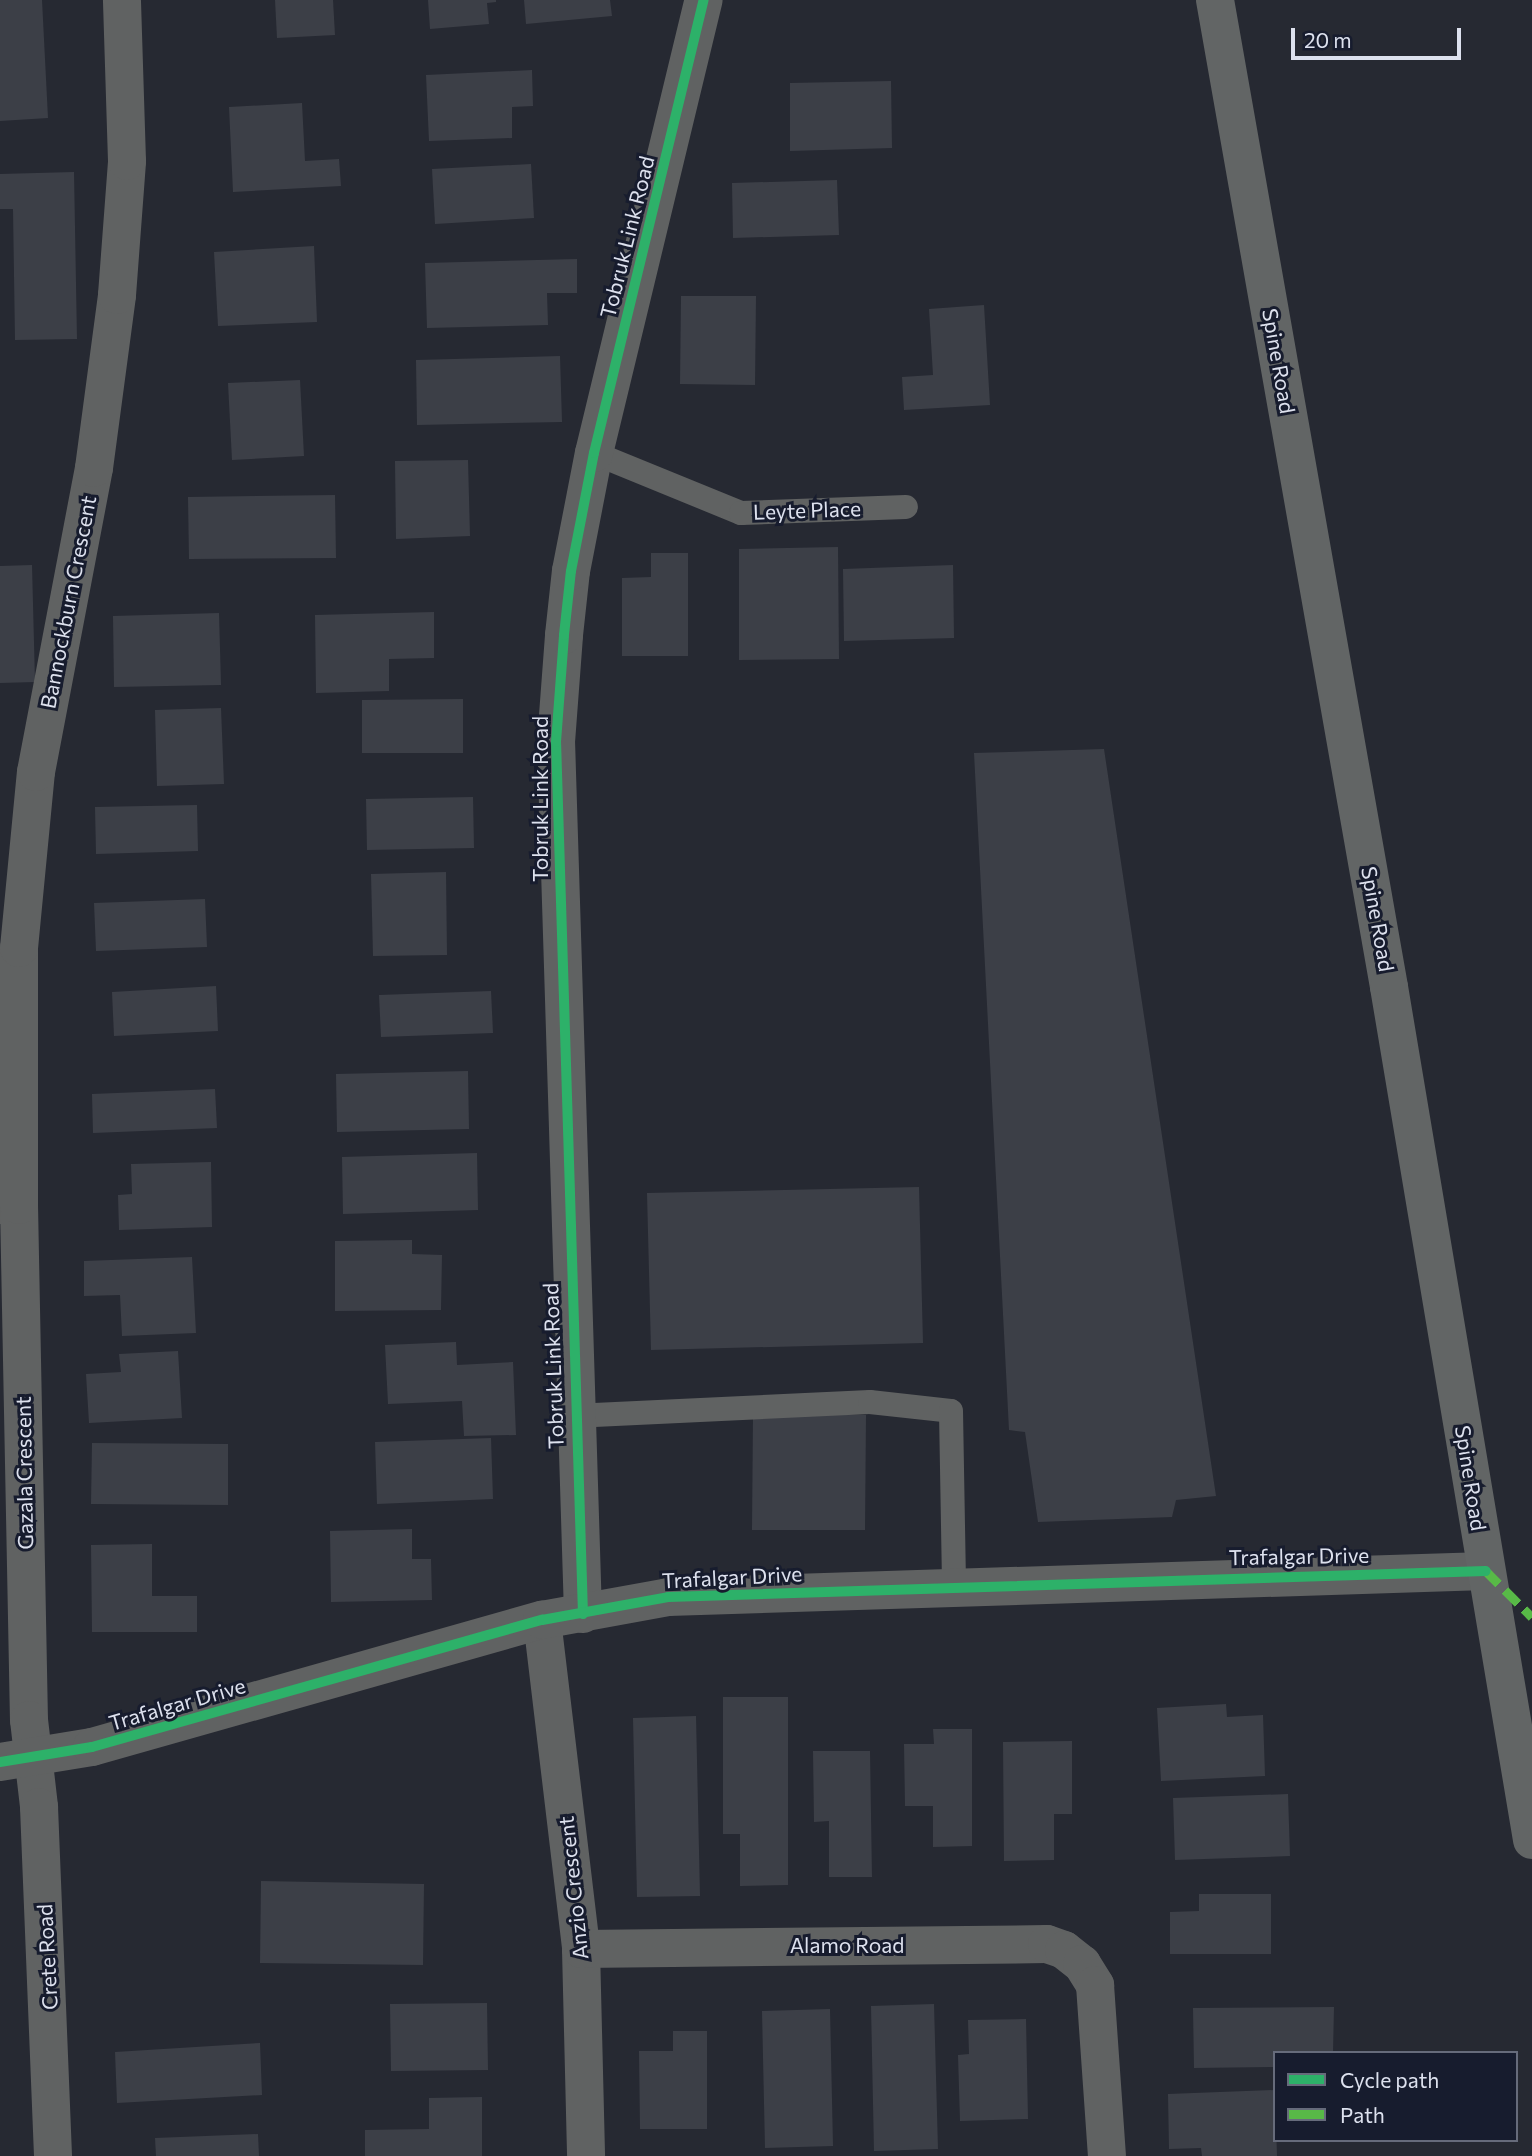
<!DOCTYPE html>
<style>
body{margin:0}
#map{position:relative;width:1532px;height:2156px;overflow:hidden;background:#262932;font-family:Commissioner,sans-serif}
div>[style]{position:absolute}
.building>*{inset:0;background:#3c3f47}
.service>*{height:24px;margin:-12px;padding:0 12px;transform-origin:12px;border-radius:12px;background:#606262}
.minor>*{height:38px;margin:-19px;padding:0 19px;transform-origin:19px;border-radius:19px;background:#606262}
.tertiary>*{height:38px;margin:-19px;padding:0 19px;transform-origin:19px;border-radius:19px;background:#606262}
.secondary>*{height:38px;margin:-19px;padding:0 19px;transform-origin:19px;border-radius:19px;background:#626565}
.quiet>*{height:9px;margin-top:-4.5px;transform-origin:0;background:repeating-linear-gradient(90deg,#58b947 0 18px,transparent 0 27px)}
.cycleway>*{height:10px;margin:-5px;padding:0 5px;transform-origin:5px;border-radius:5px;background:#2db169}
span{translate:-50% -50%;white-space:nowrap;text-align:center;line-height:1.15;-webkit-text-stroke:6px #171c2e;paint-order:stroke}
.street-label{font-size:21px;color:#dde1ee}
.legend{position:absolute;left:1273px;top:2051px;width:245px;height:91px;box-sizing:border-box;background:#171c2e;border:2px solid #666b7b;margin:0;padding:9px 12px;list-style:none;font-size:21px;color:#dde1ee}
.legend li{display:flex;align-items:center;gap:14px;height:35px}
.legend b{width:35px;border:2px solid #666b7b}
.scale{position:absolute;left:1291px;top:28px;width:170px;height:32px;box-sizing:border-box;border:4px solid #dde1ee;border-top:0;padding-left:9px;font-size:21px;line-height:24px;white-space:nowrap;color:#dde1ee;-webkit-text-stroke:5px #171c2e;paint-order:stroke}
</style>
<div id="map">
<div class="building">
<div style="clip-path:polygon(0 0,42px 0,48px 118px,0 121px)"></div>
<div style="clip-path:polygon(275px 0,333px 0,335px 35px,277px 38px)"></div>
<div style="clip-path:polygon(428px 0,496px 0,496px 2px,487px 3px,489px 24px,430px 29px)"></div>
<div style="clip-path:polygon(524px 0,610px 0,612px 16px,526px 24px)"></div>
<div style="clip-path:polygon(532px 70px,533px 106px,512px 107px,512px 138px,429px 141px,426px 75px)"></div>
<div style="clip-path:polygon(891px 81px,892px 148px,790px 151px,790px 83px)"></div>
<div style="clip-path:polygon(302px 103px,305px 161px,339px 159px,341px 186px,233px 192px,229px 107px)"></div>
<div style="clip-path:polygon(531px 164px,534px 218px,435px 224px,432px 169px)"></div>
<div style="clip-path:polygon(74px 172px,77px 339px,15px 340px,13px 209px,0 209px,0 174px)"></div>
<div style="clip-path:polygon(837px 180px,839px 235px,733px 238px,732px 183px)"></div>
<div style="clip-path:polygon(314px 246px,317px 322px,218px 326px,214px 252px)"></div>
<div style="clip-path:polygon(577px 259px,577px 293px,547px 293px,548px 325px,427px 328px,425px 263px)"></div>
<div style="clip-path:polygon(681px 296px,756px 296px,755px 385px,680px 384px)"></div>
<div style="clip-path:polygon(984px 305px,990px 405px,904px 410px,902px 377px,933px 375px,929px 309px)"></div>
<div style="clip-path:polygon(560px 356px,562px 422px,417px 425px,416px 360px)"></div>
<div style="clip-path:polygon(300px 380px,304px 456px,232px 460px,228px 383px)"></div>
<div style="clip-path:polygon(468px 460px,470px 536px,396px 539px,395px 461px)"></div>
<div style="clip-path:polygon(335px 495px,336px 558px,189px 559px,188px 497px)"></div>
<div style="clip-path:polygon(838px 547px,839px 659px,739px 660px,739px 549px)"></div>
<div style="clip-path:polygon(651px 553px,688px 553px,688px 656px,622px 656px,622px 578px,651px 577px)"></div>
<div style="clip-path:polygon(32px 565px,35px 682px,0 683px,0 566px)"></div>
<div style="clip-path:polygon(953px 565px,954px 638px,844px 641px,843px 569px)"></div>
<div style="clip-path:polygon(434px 612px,434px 658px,389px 659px,389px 691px,316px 693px,315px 615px)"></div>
<div style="clip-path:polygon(219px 613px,221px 685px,114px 687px,113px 616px)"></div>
<div style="clip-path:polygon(463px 699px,463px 753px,362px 753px,362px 700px)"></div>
<div style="clip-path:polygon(221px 708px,224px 784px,157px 786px,155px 710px)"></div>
<div style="clip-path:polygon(1104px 749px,1216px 1496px,1176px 1500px,1172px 1517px,1038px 1522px,1025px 1432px,1009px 1430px,974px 753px)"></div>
<div style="clip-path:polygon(473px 797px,474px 848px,367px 850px,366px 799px)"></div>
<div style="clip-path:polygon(197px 805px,198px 851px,96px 854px,95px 807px)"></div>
<div style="clip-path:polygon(446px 872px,447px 955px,373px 956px,371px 874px)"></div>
<div style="clip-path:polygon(205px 899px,207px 947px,96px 951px,94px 903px)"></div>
<div style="clip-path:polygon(216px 986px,218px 1031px,114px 1036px,112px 992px)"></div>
<div style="clip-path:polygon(491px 991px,493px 1033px,381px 1037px,379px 995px)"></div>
<div style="clip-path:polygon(468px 1071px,469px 1129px,337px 1132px,336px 1074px)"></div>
<div style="clip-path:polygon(215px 1089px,217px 1128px,93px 1133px,92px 1094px)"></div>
<div style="clip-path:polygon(477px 1153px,478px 1210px,343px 1214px,342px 1157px)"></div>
<div style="clip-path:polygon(211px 1162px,212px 1227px,119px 1230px,118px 1195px,132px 1194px,131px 1164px)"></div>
<div style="clip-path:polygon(919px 1187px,923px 1343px,651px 1350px,647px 1193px)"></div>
<div style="clip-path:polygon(412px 1240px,412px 1254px,442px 1255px,441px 1310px,335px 1311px,335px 1241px)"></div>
<div style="clip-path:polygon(192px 1257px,196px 1333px,122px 1336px,120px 1295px,84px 1296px,84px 1261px)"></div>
<div style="clip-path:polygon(456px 1342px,457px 1365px,513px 1362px,516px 1435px,464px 1436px,462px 1401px,388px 1404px,385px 1345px)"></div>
<div style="clip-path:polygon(178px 1351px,182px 1418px,89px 1423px,86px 1374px,121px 1372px,119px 1354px)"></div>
<div style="clip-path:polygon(753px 1414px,866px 1415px,865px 1530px,752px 1530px)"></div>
<div style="clip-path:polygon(491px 1438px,493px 1499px,377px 1504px,375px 1442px)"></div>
<div style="clip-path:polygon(92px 1443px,228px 1444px,228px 1505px,91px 1504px)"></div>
<div style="clip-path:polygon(412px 1529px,412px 1559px,431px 1559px,432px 1600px,331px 1602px,330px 1531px)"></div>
<div style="clip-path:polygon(152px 1544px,152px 1596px,197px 1596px,197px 1632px,92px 1632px,91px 1545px)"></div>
<div style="clip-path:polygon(723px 1697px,788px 1697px,788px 1885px,740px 1886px,740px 1834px,723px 1834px)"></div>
<div style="clip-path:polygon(1226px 1704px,1227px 1717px,1263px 1715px,1265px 1776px,1161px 1781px,1157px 1708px)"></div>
<div style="clip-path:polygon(696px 1716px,700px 1896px,637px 1897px,633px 1718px)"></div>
<div style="clip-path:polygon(933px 1729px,972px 1729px,972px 1846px,933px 1847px,933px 1806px,905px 1806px,904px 1744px,934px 1744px)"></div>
<div style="clip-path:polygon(1072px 1741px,1072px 1814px,1054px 1814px,1054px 1860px,1004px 1861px,1003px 1742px)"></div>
<div style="clip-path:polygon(813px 1751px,870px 1751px,872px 1877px,829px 1877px,829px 1821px,814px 1822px)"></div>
<div style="clip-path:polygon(1288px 1794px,1290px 1856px,1175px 1860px,1173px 1798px)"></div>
<div style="clip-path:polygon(261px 1881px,424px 1884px,423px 1965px,260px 1963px)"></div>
<div style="clip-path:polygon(1199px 1894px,1271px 1894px,1271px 1954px,1170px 1954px,1170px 1912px,1199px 1911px)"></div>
<div style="clip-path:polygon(487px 2003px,488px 2070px,391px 2071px,390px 2004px)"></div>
<div style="clip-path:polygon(934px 2004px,938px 2149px,874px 2151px,871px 2006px)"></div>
<div style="clip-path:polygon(1334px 2007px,1333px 2053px,1275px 2053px,1275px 2067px,1194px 2068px,1193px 2008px)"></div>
<div style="clip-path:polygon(830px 2009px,833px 2146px,765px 2148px,762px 2011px)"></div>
<div style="clip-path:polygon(1026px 2019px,1028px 2119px,960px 2121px,958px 2055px,969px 2054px,968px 2020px)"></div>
<div style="clip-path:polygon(673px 2031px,707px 2031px,707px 2129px,640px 2129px,639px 2051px,673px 2051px)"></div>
<div style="clip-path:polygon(260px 2043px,262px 2095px,117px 2103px,115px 2052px)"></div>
<div style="clip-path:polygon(1275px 2090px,1277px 2156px,1202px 2156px,1201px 2148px,1169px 2149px,1168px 2094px)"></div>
<div style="clip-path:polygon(482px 2097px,482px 2156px,365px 2156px,365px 2130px,429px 2129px,429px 2098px)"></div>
<div style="clip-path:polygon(258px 2134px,259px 2156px,156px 2156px,155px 2138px)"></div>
</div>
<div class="service">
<div style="left:594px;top:453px;width:159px;rotate:22.2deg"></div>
<div style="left:741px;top:513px;width:165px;rotate:-2.1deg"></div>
<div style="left:573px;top:1416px;width:297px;rotate:-2.7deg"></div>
<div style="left:870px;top:1402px;width:81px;rotate:6.3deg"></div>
<div style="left:951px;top:1411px;width:177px;rotate:89deg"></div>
</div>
<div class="minor">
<div style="left:0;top:1205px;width:19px"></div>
<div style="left:19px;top:1205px;width:515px;rotate:88.89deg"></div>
<div style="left:29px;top:1720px;width:88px;rotate:83.4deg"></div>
<div style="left:39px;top:1807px;width:349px;rotate:87.7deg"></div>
<div style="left:19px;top:1205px;width:257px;rotate:-90deg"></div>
<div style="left:19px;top:948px;width:177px;rotate:-84.5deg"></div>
<div style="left:36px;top:772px;width:309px;rotate:-79.2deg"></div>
<div style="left:94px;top:468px;width:175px;rotate:-82.4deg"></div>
<div style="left:117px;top:295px;width:134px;rotate:-85.7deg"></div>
<div style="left:127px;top:161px;width:161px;rotate:-91.8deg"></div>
<div style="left:583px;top:1614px;width:872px;rotate:-91.77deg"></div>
<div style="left:556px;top:742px;width:107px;rotate:-85.7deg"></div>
<div style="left:564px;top:635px;width:64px;rotate:-83.8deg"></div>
<div style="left:571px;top:571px;width:120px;rotate:-79deg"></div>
<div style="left:594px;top:453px;width:466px;rotate:-76.4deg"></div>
<div style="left:542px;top:1620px;width:331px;rotate:83.2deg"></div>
<div style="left:581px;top:1949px;width:207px;rotate:88.6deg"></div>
<div style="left:581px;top:1949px;width:466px;rotate:-0.6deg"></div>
<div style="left:1047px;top:1944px;width:18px;rotate:19deg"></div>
<div style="left:1064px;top:1950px;width:23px;rotate:38deg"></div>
<div style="left:1082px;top:1964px;width:25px;rotate:58deg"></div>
<div style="left:1095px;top:1985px;width:171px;rotate:86deg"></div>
</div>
<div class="tertiary">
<div style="left:0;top:1762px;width:93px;rotate:-9.3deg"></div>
<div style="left:92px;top:1747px;width:468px;rotate:-15.8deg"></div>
<div style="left:542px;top:1620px;width:128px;rotate:-10.3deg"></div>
<div style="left:668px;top:1597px;width:818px;rotate:-1.82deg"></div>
</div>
<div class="secondary">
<div style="left:1215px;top:0;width:1002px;rotate:80deg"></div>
<div style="left:1389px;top:987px;width:865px;rotate:80.48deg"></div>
</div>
<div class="quiet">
<div style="left:1486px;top:1571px;width:65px;rotate:45deg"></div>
</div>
<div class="cycleway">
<div style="left:583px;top:1614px;width:872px;rotate:-91.77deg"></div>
<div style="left:556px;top:742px;width:107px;rotate:-85.7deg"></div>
<div style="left:564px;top:635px;width:64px;rotate:-83.8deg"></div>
<div style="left:571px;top:571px;width:120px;rotate:-79deg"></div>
<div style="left:594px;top:453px;width:466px;rotate:-76.4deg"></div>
<div style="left:0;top:1762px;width:93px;rotate:-9.3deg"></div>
<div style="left:92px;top:1747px;width:468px;rotate:-15.8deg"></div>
<div style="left:542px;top:1620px;width:128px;rotate:-10.3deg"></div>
<div style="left:668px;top:1597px;width:818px;rotate:-1.82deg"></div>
</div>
<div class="street-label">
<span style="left:627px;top:237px;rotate:-76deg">Tobruk Link Road</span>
<span style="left:1279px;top:361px;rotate:80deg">Spine Road</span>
<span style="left:807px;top:510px;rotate:-2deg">Leyte Place</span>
<span style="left:68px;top:602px;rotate:-79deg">Bannockburn Crescent</span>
<span style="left:540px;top:799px;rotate:-90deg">Tobruk Link Road</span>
<span style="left:1378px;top:919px;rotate:80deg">Spine Road</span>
<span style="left:553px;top:1366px;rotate:-92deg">Tobruk Link Road</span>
<span style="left:24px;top:1473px;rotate:-91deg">Gazala Crescent</span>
<span style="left:1471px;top:1478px;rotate:81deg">Spine Road</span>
<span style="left:1299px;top:1556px;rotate:-1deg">Trafalgar Drive</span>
<span style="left:732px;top:1577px;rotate:-3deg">Trafalgar Drive</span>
<span style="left:177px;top:1704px;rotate:-16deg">Trafalgar Drive</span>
<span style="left:573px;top:1888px;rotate:-96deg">Anzio Crescent</span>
<span style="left:847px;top:1945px">Alamo Road</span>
<span style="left:47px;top:1957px;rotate:-93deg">Crete Road</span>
</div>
<ul class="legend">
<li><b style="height:9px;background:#2db169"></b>Cycle path</li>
<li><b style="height:9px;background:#58b947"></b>Path</li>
</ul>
<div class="scale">20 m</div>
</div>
